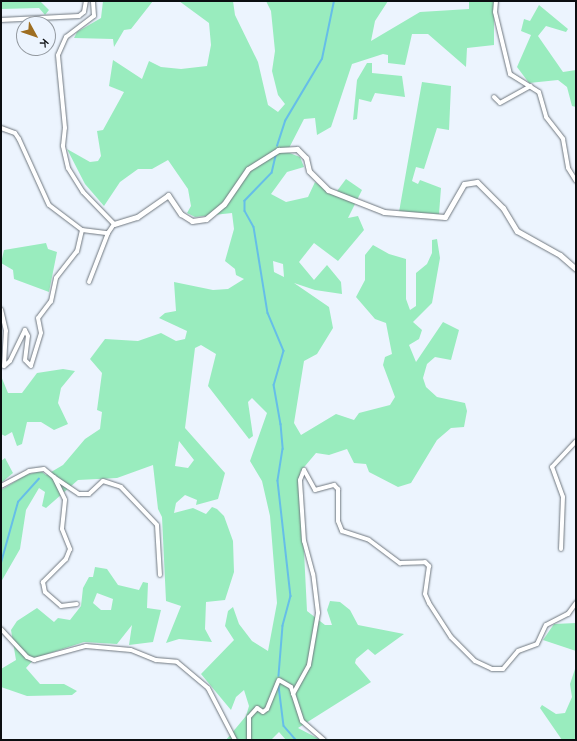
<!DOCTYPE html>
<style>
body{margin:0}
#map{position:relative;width:577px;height:741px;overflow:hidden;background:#ecf4fe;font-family:Quicksand,sans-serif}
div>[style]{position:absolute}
.green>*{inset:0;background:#99ecbe}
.stream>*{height:1.5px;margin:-0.75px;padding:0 0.75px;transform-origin:0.75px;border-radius:0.75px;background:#66bee8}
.roads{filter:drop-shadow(0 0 1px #6f777f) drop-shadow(0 0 1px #6f777f)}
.minor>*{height:4px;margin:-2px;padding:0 2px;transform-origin:2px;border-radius:2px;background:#fff}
.tertiary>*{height:5px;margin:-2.5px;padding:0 2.5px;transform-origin:2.5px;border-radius:2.5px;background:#fff}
span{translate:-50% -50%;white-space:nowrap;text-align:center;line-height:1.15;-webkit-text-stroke:4px #ecf4fe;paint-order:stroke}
.frame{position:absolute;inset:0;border:2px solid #0b0e11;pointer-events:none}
.north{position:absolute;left:16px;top:16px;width:40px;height:40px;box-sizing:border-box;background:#ecf4fe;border:1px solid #92989f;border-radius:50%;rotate:130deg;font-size:11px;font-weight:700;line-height:16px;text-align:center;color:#0b0e11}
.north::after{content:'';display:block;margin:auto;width:14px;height:18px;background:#9e6e21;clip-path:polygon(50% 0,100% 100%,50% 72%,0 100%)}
</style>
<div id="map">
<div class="green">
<div style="clip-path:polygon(1px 1px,40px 1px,49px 10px,45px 15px,39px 8px,1px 9px)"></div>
<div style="clip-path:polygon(103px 1px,153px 1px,131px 29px,124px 30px,114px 47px,113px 39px,74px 38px,77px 32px,101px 18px)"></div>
<div style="clip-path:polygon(evenodd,179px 1px,233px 1px,235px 15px,258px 62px,268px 105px,278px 112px,285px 104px,278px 95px,272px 71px,275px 51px,271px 11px,266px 1px,388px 1px,375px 21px,371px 41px,420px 12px,469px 9px,469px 1px,494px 1px,494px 45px,467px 48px,466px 67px,428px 34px,412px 34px,405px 65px,388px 63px,388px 55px,383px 54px,352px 64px,331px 127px,317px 135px,315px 118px,304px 119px,287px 152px,300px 157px,304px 167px,287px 172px,271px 194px,286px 202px,308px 197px,315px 182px,334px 195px,346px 179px,362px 190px,348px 218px,358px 216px,364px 230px,338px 261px,314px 243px,299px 262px,314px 280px,327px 265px,341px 282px,342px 294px,315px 290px,294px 283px,329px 307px,333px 328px,317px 354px,304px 361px,294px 423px,301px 435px,336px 414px,354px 420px,359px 413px,390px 405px,395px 397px,383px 365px,385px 357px,392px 354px,386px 323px,375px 319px,356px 297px,365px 280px,365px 255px,373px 245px,389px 254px,406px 259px,406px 299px,410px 310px,416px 306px,416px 273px,427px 264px,432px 253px,432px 240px,437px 239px,440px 258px,432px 303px,413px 322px,422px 330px,419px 339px,409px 345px,416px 362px,443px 322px,459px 330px,451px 360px,435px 357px,427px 364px,423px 378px,426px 387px,437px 397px,465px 403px,467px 411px,464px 427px,451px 428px,437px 440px,411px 483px,398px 487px,369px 472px,366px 464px,354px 463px,347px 449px,329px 455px,316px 453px,300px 472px,307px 611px,325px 625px,332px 625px,327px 610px,330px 601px,340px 602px,350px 610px,358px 625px,404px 634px,375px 655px,368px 649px,356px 659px,355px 663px,371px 682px,298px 728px,321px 740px,286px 740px,279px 732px,271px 740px,226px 740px,246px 716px,249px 706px,244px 690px,236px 697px,231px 710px,201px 674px,234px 640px,225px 626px,228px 611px,233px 607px,239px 624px,252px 641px,268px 651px,277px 603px,270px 516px,262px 481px,250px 461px,267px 413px,252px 398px,248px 402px,253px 436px,249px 439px,208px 386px,216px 354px,201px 345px,195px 348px,185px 428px,225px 473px,218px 499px,196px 505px,197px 500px,185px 495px,176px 503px,174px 513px,193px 508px,206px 514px,212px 507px,217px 509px,224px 516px,233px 541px,234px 572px,225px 600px,206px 602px,205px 629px,212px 642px,179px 639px,166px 643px,181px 606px,166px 601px,162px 517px,158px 509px,153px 465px,117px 478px,78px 480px,46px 508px,42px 506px,45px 492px,39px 488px,26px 510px,20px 549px,1px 582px,1px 490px,26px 475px,41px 471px,46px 475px,63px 465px,85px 439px,100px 429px,102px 412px,97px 410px,102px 373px,90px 359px,105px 339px,138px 341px,161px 333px,176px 341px,185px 339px,187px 331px,159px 318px,165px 313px,176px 311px,174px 282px,213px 290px,228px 289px,244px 279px,236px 275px,235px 269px,225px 261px,234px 229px,232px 213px,195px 217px,187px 213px,191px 206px,188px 189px,168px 160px,152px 169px,138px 169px,120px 182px,104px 206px,85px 184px,67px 149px,90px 162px,98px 161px,101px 156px,97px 131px,103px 130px,124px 92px,109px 86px,113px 60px,142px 79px,149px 61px,161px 67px,181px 69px,207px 66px,211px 45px,209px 23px,179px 1px,273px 261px,283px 264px,284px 277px,274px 272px,273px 261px,179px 1px,179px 441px,194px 460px,188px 468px,175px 466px,179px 441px)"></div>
<div style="clip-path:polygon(539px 5px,568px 29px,566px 32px,546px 26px,538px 36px,563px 72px,576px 70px,576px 107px,572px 106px,567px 87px,558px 80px,529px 83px,517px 67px,531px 35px,521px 31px,524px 19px,530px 21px)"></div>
<div style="clip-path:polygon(367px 63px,372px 63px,372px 73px,402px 76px,405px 97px,375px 93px,371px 102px,359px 99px,357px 119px,353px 120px,357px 80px)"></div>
<div style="clip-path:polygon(422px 82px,451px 86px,449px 130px,437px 128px,424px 169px,416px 167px,412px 181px,418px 184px,420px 180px,441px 188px,439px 214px,399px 212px)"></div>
<div style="clip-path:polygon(46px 243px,48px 249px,57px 252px,49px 292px,14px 279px,13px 270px,1px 263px,4px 250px)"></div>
<div style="clip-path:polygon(63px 369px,75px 371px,61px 388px,58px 403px,68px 424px,54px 430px,41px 422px,27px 422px,22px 444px,17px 446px,12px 432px,5px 436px,1px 434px,1px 376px,8px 393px,22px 393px,37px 373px)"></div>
<div style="clip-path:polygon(5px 458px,13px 473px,1px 483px,1px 461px)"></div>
<div style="clip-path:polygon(evenodd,95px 567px,107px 569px,118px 585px,139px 590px,143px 582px,148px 583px,147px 608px,161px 610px,153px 642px,129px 645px,132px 625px,117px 644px,84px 642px,35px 658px,26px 668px,40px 684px,64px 684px,77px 691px,72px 695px,27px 696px,1px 687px,1px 669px,16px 660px,11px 630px,17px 621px,37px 608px,54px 622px,58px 618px,70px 620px,81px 606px,83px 588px,89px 577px,93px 577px,95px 567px,97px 593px,113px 599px,111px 610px,101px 610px,93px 603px,97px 593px)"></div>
<div style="clip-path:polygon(576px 623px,576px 651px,543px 640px,554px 624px)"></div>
<div style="clip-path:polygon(576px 666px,576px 740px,562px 740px,540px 708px,542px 705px,556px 714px,565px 713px,572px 697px,570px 684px)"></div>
</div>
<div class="stream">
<div style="left:277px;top:146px;width:26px;rotate:-72deg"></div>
<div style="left:285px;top:121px;width:72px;rotate:-59.2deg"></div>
<div style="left:322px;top:59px;width:59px;rotate:-78.3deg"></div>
<div style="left:276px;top:156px;width:17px;rotate:103deg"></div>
<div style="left:272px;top:173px;width:39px;rotate:134deg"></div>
<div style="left:245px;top:201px;width:10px;rotate:90deg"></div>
<div style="left:245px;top:211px;width:18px;rotate:61deg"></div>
<div style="left:254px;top:227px;width:87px;rotate:80.8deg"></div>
<div style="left:268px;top:313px;width:41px;rotate:67.2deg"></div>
<div style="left:284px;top:351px;width:35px;rotate:106deg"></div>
<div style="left:274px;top:385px;width:40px;rotate:80deg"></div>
<div style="left:281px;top:424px;width:25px;rotate:85deg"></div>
<div style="left:283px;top:449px;width:32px;rotate:99deg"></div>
<div style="left:278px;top:481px;width:116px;rotate:83.6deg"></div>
<div style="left:291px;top:596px;width:31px;rotate:105deg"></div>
<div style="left:283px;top:626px;width:50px;rotate:94.6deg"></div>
<div style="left:1px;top:563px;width:63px;rotate:-74.4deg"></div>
<div style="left:18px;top:502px;width:31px;rotate:-48deg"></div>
<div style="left:279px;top:686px;width:40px;rotate:82.9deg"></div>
<div style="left:284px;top:726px;width:18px;rotate:49deg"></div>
</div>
<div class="roads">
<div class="minor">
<div style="left:496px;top:1px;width:11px;rotate:95deg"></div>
<div style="left:495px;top:12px;width:64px;rotate:76.4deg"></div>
<div style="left:510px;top:74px;width:34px;rotate:32deg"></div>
<div style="left:539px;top:92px;width:26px;rotate:74deg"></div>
<div style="left:546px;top:117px;width:28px;rotate:52deg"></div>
<div style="left:563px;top:139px;width:29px;rotate:80deg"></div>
<div style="left:568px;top:168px;width:15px;rotate:58deg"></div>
<div style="left:1px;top:20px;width:78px;rotate:-2.9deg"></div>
<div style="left:79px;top:16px;width:6px;rotate:-39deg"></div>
<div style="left:84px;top:12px;width:11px;rotate:-80deg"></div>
<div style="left:494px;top:97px;width:8px;rotate:45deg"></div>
<div style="left:500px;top:103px;width:35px;rotate:-29deg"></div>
<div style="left:1px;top:128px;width:15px;rotate:20deg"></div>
<div style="left:15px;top:133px;width:7px;rotate:56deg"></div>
<div style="left:19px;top:139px;width:72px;rotate:65.6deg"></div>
<div style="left:49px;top:205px;width:41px;rotate:37.1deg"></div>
<div style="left:82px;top:230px;width:22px;rotate:103deg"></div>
<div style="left:77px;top:251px;width:34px;rotate:128deg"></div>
<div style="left:56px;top:278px;width:24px;rotate:102deg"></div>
<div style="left:51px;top:301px;width:21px;rotate:127deg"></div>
<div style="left:38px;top:318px;width:15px;rotate:79deg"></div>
<div style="left:41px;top:333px;width:34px;rotate:107deg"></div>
<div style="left:31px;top:366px;width:8px;rotate:-135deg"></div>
<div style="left:25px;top:360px;width:24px;rotate:-83deg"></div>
<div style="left:28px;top:336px;width:7px;rotate:-117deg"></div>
<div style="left:25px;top:330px;width:34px;rotate:116deg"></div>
<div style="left:10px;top:361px;width:8px;rotate:140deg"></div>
<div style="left:4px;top:366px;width:35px;rotate:-87deg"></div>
<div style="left:6px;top:331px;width:22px;rotate:-103deg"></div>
<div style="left:82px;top:230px;width:26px;rotate:7deg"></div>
<div style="left:108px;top:233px;width:11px;rotate:-56deg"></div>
<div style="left:114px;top:224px;width:45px;rotate:-134.1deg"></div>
<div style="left:83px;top:192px;width:28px;rotate:-122deg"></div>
<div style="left:68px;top:168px;width:23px;rotate:-103deg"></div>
<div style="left:63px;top:146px;width:18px;rotate:-84deg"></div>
<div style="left:65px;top:128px;width:73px;rotate:-95.5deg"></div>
<div style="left:58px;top:55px;width:20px;rotate:-66deg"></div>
<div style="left:66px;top:37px;width:35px;rotate:-37deg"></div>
<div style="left:94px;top:16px;width:15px;rotate:-94deg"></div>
<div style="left:89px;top:282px;width:53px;rotate:-68.8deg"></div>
<div style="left:55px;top:478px;width:29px;rotate:34deg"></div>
<div style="left:79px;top:494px;width:10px"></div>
<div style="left:89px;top:494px;width:19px;rotate:-43deg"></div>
<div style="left:103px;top:481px;width:19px;rotate:18deg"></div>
<div style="left:121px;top:487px;width:52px;rotate:46.5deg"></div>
<div style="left:157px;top:525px;width:50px;rotate:86.6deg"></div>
<div style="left:1px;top:486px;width:32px;rotate:-28deg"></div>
<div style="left:29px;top:471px;width:15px;rotate:-8deg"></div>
<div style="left:44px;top:469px;width:13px;rotate:39deg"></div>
<div style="left:54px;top:477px;width:25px;rotate:64deg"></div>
<div style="left:65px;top:500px;width:29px;rotate:96deg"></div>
<div style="left:62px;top:529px;width:22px;rotate:68deg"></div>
<div style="left:70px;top:549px;width:11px;rotate:112deg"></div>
<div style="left:66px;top:559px;width:33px;rotate:135deg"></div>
<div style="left:43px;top:582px;width:10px;rotate:79deg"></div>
<div style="left:45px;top:592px;width:21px;rotate:41deg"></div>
<div style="left:61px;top:606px;width:16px;rotate:-7deg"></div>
<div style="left:561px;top:549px;width:52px;rotate:-87.8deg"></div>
<div style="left:563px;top:497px;width:32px;rotate:-110deg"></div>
<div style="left:552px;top:467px;width:35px;rotate:-47deg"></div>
<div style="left:1px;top:629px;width:38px;rotate:47deg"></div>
<div style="left:27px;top:657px;width:8px;rotate:23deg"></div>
<div style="left:34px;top:660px;width:54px;rotate:-15.1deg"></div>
<div style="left:86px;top:646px;width:45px;rotate:5.1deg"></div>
<div style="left:131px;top:650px;width:27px;rotate:22deg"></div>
<div style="left:156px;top:660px;width:21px;rotate:5deg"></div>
<div style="left:177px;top:662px;width:40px;rotate:40deg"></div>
<div style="left:208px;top:688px;width:59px;rotate:62.6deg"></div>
<div style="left:293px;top:694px;width:33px;rotate:-61deg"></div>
<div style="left:309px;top:665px;width:53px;rotate:-80.2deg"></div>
<div style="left:318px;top:613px;width:39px;rotate:-97deg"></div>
<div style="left:313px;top:574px;width:34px;rotate:-105deg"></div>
<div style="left:304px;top:541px;width:61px;rotate:-93.8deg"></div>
<div style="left:300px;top:480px;width:11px;rotate:-68deg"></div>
<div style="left:304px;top:470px;width:23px;rotate:61deg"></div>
<div style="left:315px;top:490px;width:20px;rotate:-15deg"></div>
<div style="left:334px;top:485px;width:6px;rotate:45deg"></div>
<div style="left:338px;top:489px;width:32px;rotate:90deg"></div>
<div style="left:338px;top:521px;width:11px;rotate:68deg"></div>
<div style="left:342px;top:531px;width:28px;rotate:18deg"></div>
<div style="left:369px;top:540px;width:39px;rotate:37deg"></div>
<div style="left:400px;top:563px;width:25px;rotate:-2deg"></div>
<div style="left:425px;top:562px;width:6px;rotate:45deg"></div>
<div style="left:429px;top:566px;width:28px;rotate:98deg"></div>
<div style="left:425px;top:594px;width:10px;rotate:66deg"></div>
<div style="left:429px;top:603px;width:40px;rotate:57.1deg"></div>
<div style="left:451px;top:637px;width:34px;rotate:45deg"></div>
<div style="left:475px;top:661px;width:19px;rotate:25deg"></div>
<div style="left:492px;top:669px;width:11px"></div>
<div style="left:503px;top:669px;width:23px;rotate:-50deg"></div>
<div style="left:518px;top:651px;width:20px;rotate:-20deg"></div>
<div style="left:537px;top:644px;width:21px;rotate:-65deg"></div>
<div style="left:546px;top:625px;width:25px;rotate:-27deg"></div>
<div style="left:568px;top:614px;width:14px;rotate:-54deg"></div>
<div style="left:249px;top:740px;width:23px;rotate:-90deg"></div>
<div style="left:249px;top:717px;width:12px;rotate:-48deg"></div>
<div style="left:257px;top:708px;width:7px;rotate:34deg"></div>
<div style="left:263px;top:712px;width:5px;rotate:-37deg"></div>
<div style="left:267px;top:709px;width:31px;rotate:-68deg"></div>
<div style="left:279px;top:680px;width:14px;rotate:30deg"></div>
<div style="left:291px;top:687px;width:36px;rotate:72deg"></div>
<div style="left:302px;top:721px;width:29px;rotate:41deg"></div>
</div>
<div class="tertiary">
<div style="left:114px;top:224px;width:24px;rotate:-17deg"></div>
<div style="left:137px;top:217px;width:38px;rotate:-35deg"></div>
<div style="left:168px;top:195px;width:23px;rotate:56deg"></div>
<div style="left:181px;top:214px;width:13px;rotate:32deg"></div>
<div style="left:192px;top:221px;width:14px;rotate:-8deg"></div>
<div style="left:206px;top:219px;width:23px;rotate:-40deg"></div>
<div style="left:224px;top:204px;width:42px;rotate:-55.6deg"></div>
<div style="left:248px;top:169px;width:36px;rotate:-32deg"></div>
<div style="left:278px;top:150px;width:19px;rotate:-3deg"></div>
<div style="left:297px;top:149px;width:13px;rotate:45deg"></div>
<div style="left:306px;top:158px;width:13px;rotate:77deg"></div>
<div style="left:309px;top:171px;width:27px;rotate:45deg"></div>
<div style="left:328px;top:190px;width:60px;rotate:21.4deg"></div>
<div style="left:384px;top:212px;width:61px;rotate:4.7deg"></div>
<div style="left:445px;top:217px;width:38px;rotate:-60deg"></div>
<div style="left:464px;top:184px;width:13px;rotate:-9deg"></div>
<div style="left:477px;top:182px;width:37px;rotate:45deg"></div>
<div style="left:503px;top:208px;width:27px;rotate:59deg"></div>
<div style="left:517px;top:231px;width:49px;rotate:29.2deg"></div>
<div style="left:560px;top:255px;width:21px;rotate:41deg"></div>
</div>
</div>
<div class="frame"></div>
<div class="north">K</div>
</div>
